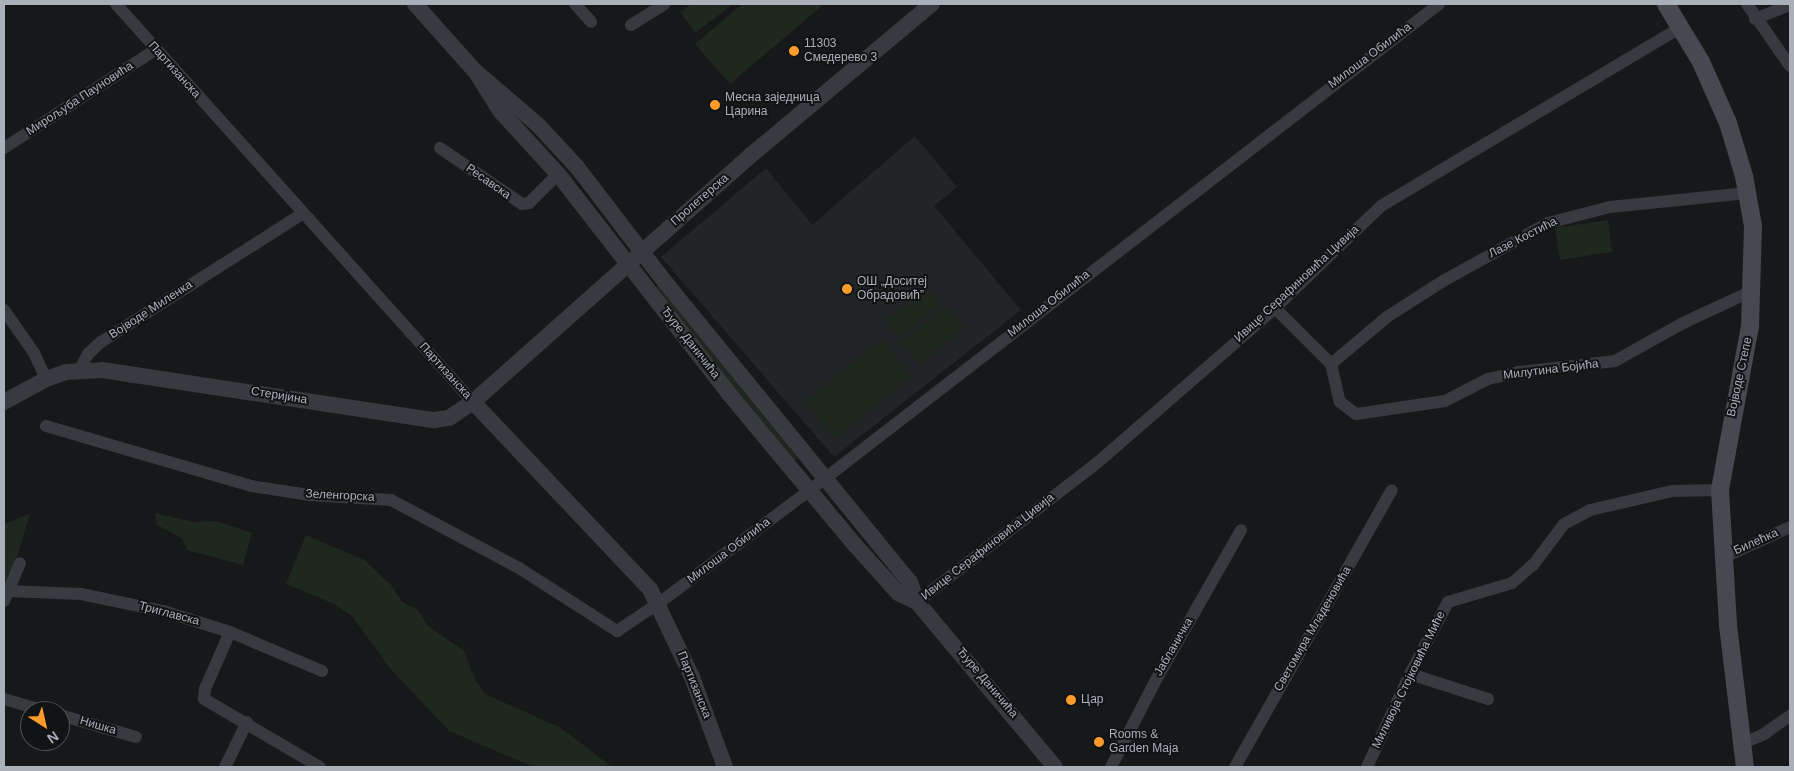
<!DOCTYPE html>
<meta charset="utf-8">
<style>
body{margin:0}
#map{position:relative;width:1794px;height:771px;overflow:hidden;background:#17181a;font-family:Helvetica,sans-serif}
div>[style]{position:absolute}
.built>*{inset:0;background:#232427}
.green>*{inset:0;background:#1f281f}
.minor>*{height:12px;margin:-6px;padding:0 6px;transform-origin:6px;border-radius:6px;background:#383a3f}
.tertiary>*{height:16px;margin:-8px;padding:0 8px;transform-origin:8px;border-radius:8px;background:#383a3f}
.secondary>*{height:18px;margin:-9px;padding:0 9px;transform-origin:9px;border-radius:9px;background:#46494f}
.dots>*{width:14px;height:14px;translate:-50% -50%;box-sizing:border-box;border:2px solid #121315;border-radius:50%}
span{translate:-50% -50%;white-space:nowrap;text-align:center;line-height:1.15;-webkit-text-stroke:4px #121315;paint-order:stroke}
.poi-label{font-size:12px;color:#a9b0ba}
.left{translate:0 -50%;text-align:left}
.street-label{font-size:12px;color:#a9b0ba}
.frame{position:absolute;inset:0;border:5px solid #a9b0ba;pointer-events:none}
.north{position:absolute;left:20px;top:701px;width:50px;height:50px;box-sizing:border-box;background:#121315;border:1px solid #4e5257;border-radius:50%;rotate:145deg;font-size:14px;font-weight:700;line-height:20px;text-align:center;color:#a9b0ba}
.north::after{content:'';display:block;margin:auto;width:18px;height:22px;background:#ff9b2a;clip-path:polygon(50% 0,100% 100%,50% 72%,0 100%)}
</style>
<div id="map">
<div class="built">
<div style="clip-path:polygon(915px 136px,957px 187px,934px 206px,1021px 310px,834px 457px,661px 257px,766px 168px,812px 225px)"></div>
</div>
<div class="green">
<div style="clip-path:polygon(691px 4px,731px 4px,732px 5px,695px 33px,680px 12px)"></div>
<div style="clip-path:polygon(742px 4px,824px 4px,730px 84px,695px 44px)"></div>
<div style="clip-path:polygon(1608px 220px,1612px 252px,1560px 260px,1555px 228px)"></div>
<div style="clip-path:polygon(658px 286px,798px 458px,794px 461px,653px 289px)"></div>
<div style="clip-path:polygon(925px 286px,940px 304px,900px 339px,885px 321px)"></div>
<div style="clip-path:polygon(946px 305px,965px 327px,920px 365px,901px 343px)"></div>
<div style="clip-path:polygon(882px 339px,912px 377px,834px 439px,804px 402px)"></div>
<div style="clip-path:polygon(155px 513px,193px 522px,216px 521px,252px 533px,243px 565px,187px 550px,182px 538px,157px 525px)"></div>
<div style="clip-path:polygon(30px 514px,16px 560px,4px 584px,4px 524px)"></div>
<div style="clip-path:polygon(306px 535px,364px 560px,391px 585px,402px 602px,418px 610px,427px 625px,464px 651px,474px 677px,485px 694px,561px 728px,612px 767px,534px 767px,449px 731px,390px 668px,352px 616px,334px 604px,286px 584px)"></div>
</div>
<div class="minor">
<div style="left:116px;top:4px;width:535px;rotate:48.11deg"></div>
<div style="left:575px;top:4px;width:24px;rotate:48deg"></div>
<div style="left:1747px;top:4px;width:75px;rotate:55.3deg"></div>
<div style="left:1755px;top:19px;width:38px;rotate:-22deg"></div>
<div style="left:631px;top:25px;width:39px;rotate:-32deg"></div>
<div style="left:4px;top:148px;width:180px;rotate:-33deg"></div>
<div style="left:440px;top:148px;width:99px;rotate:34.3deg"></div>
<div style="left:522px;top:204px;width:7px;rotate:-8deg"></div>
<div style="left:529px;top:203px;width:41px;rotate:-45deg"></div>
<div style="left:1275px;top:308px;width:79px;rotate:45deg"></div>
<div style="left:1331px;top:364px;width:39px;rotate:77deg"></div>
<div style="left:1340px;top:402px;width:20px;rotate:37deg"></div>
<div style="left:1356px;top:414px;width:90px;rotate:-8.3deg"></div>
<div style="left:1445px;top:401px;width:48px;rotate:-27.1deg"></div>
<div style="left:1488px;top:379px;width:32px;rotate:-13deg"></div>
<div style="left:1519px;top:372px;width:97px;rotate:-6.5deg"></div>
<div style="left:1615px;top:361px;width:78px;rotate:-29.2deg"></div>
<div style="left:1683px;top:323px;width:78px;rotate:-24.9deg"></div>
<div style="left:4px;top:310px;width:52px;rotate:55.1deg"></div>
<div style="left:34px;top:353px;width:29px;rotate:65deg"></div>
<div style="left:1331px;top:364px;width:73px;rotate:-40deg"></div>
<div style="left:1387px;top:317px;width:67px;rotate:-32.7deg"></div>
<div style="left:1443px;top:281px;width:120px;rotate:-28.9deg"></div>
<div style="left:1548px;top:223px;width:64px;rotate:-14.5deg"></div>
<div style="left:1610px;top:207px;width:138px;rotate:-5.8deg"></div>
<div style="left:80px;top:369px;width:17px;rotate:-62deg"></div>
<div style="left:88px;top:354px;width:18px;rotate:-43deg"></div>
<div style="left:101px;top:342px;width:238px;rotate:-32.5deg"></div>
<div style="left:46px;top:426px;width:214px;rotate:16.3deg"></div>
<div style="left:251px;top:486px;width:60px;rotate:8.7deg"></div>
<div style="left:310px;top:495px;width:81px;rotate:3.5deg"></div>
<div style="left:391px;top:500px;width:145px;rotate:28deg"></div>
<div style="left:519px;top:568px;width:117px;rotate:32.7deg"></div>
<div style="left:617px;top:631px;width:50px;rotate:-33.7deg"></div>
<div style="left:659px;top:603px;width:189px;rotate:-36.8deg"></div>
<div style="left:810px;top:490px;width:795px;rotate:-37.69deg"></div>
<div style="left:1722px;top:558px;width:75px;rotate:-24.5deg"></div>
<div style="left:8px;top:591px;width:73px;rotate:2.4deg"></div>
<div style="left:81px;top:594px;width:84px;rotate:11.7deg"></div>
<div style="left:163px;top:611px;width:70px;rotate:17.4deg"></div>
<div style="left:230px;top:632px;width:100px;rotate:23deg"></div>
<div style="left:4px;top:601px;width:41px;rotate:-67.2deg"></div>
<div style="left:917px;top:602px;width:227px;rotate:-37.7deg"></div>
<div style="left:1097px;top:463px;width:236px;rotate:-41deg"></div>
<div style="left:1275px;top:308px;width:147px;rotate:-43.9deg"></div>
<div style="left:1381px;top:206px;width:349px;rotate:-30.8deg"></div>
<div style="left:230px;top:632px;width:62px;rotate:113.7deg"></div>
<div style="left:205px;top:689px;width:10px;rotate:96deg"></div>
<div style="left:204px;top:699px;width:134px;rotate:30.4deg"></div>
<div style="left:1410px;top:674px;width:82px;rotate:17.8deg"></div>
<div style="left:4px;top:699px;width:43px;rotate:16.3deg"></div>
<div style="left:60px;top:715px;width:79px;rotate:16.1deg"></div>
<div style="left:1741px;top:744px;width:25px;rotate:-23deg"></div>
<div style="left:1764px;top:734px;width:32px;rotate:-35deg"></div>
<div style="left:225px;top:767px;width:50px;rotate:-63.9deg"></div>
<div style="left:1111px;top:767px;width:100px;rotate:-62.7deg"></div>
<div style="left:1157px;top:678px;width:170px;rotate:-60.4deg"></div>
<div style="left:1235px;top:767px;width:318px;rotate:-60.5deg"></div>
<div style="left:1367px;top:767px;width:102px;rotate:-65.2deg"></div>
<div style="left:1410px;top:674px;width:81px;rotate:-62.2deg"></div>
<div style="left:1448px;top:602px;width:67px;rotate:-16.5deg"></div>
<div style="left:1512px;top:583px;width:28px;rotate:-41deg"></div>
<div style="left:1533px;top:565px;width:51px;rotate:-52.9deg"></div>
<div style="left:1564px;top:524px;width:30px;rotate:-28deg"></div>
<div style="left:1590px;top:510px;width:84px;rotate:-13deg"></div>
<div style="left:1672px;top:491px;width:48px;rotate:-1.2deg"></div>
</div>
<div class="tertiary">
<div style="left:415px;top:4px;width:90px;rotate:48.2deg"></div>
<div style="left:475px;top:71px;width:49px;rotate:57.6deg"></div>
<div style="left:501px;top:112px;width:84px;rotate:47.4deg"></div>
<div style="left:558px;top:174px;width:280px;rotate:52.1deg"></div>
<div style="left:730px;top:395px;width:195px;rotate:50.2deg"></div>
<div style="left:855px;top:545px;width:64px;rotate:48.1deg"></div>
<div style="left:898px;top:593px;width:21px;rotate:25deg"></div>
<div style="left:475px;top:71px;width:83px;rotate:40.6deg"></div>
<div style="left:538px;top:125px;width:57px;rotate:47.1deg"></div>
<div style="left:577px;top:167px;width:145px;rotate:52.6deg"></div>
<div style="left:665px;top:282px;width:387px;rotate:50.8deg"></div>
<div style="left:910px;top:582px;width:21px;rotate:71deg"></div>
<div style="left:917px;top:602px;width:215px;rotate:50.1deg"></div>
<div style="left:4px;top:402px;width:48px;rotate:-28.7deg"></div>
<div style="left:46px;top:379px;width:21px;rotate:-19deg"></div>
<div style="left:66px;top:372px;width:36px;rotate:-3deg"></div>
<div style="left:102px;top:370px;width:336px;rotate:8.6deg"></div>
<div style="left:434px;top:420px;width:15px;rotate:-8deg"></div>
<div style="left:449px;top:418px;width:29px;rotate:-34deg"></div>
<div style="left:473px;top:402px;width:370px;rotate:-41.6deg"></div>
<div style="left:750px;top:156px;width:237px;rotate:-39.9deg"></div>
<div style="left:473px;top:402px;width:257px;rotate:46.6deg"></div>
<div style="left:650px;top:589px;width:98px;rotate:64.5deg"></div>
<div style="left:692px;top:677px;width:96px;rotate:69.9deg"></div>
</div>
<div class="secondary">
<div style="left:1666px;top:4px;width:68px;rotate:58.9deg"></div>
<div style="left:1701px;top:62px;width:67px;rotate:66.1deg"></div>
<div style="left:1728px;top:123px;width:55px;rotate:73.2deg"></div>
<div style="left:1744px;top:176px;width:51px;rotate:79.8deg"></div>
<div style="left:1753px;top:226px;width:100px;rotate:91.7deg"></div>
<div style="left:1750px;top:326px;width:167px;rotate:100.4deg"></div>
<div style="left:1720px;top:490px;width:135px;rotate:86.6deg"></div>
<div style="left:1728px;top:625px;width:143px;rotate:83.2deg"></div>
</div>
<div class="dots">
<div style="left:794px;top:51px;background:#ff9b2a"></div>
<div style="left:715px;top:105px;background:#ff9b2a"></div>
<div style="left:847px;top:289px;background:#ff9b2a"></div>
<div style="left:1071px;top:700px;background:#ff9b2a"></div>
<div style="left:1099px;top:742px;background:#ff9b2a"></div>
</div>
<div class="poi-label">
<span class="left" style="left:804px;top:51px">11303<br>Смедерево 3</span>
<span class="left" style="left:725px;top:105px">Месна заједница<br>Царина</span>
<span class="left" style="left:857px;top:289px">ОШ „Доситеј<br>Обрадовић”</span>
<span class="left" style="left:1081px;top:700px">Цар</span>
<span class="left" style="left:1109px;top:742px">Rooms &amp;<br>Garden Maja</span>
</div>
<div class="street-label">
<span style="left:1370px;top:56px;rotate:-37deg">Милоша Обилића</span>
<span style="left:174px;top:70px;rotate:48deg">Партизанска</span>
<span style="left:80px;top:99px;rotate:-33deg">Мирољуба Пауновића</span>
<span style="left:488px;top:182px;rotate:35deg">Ресавска</span>
<span style="left:700px;top:200px;rotate:-41deg">Пролетерска</span>
<span style="left:1523px;top:238px;rotate:-27deg">Лазе Костића</span>
<span style="left:1297px;top:284px;rotate:-43deg">Ивице Серафиновића Цивија</span>
<span style="left:1049px;top:304px;rotate:-38deg">Милоша Обилића</span>
<span style="left:151px;top:310px;rotate:-33deg">Војводе Миленка</span>
<span style="left:690px;top:343px;rotate:52deg">Ђуре Даничића</span>
<span style="left:1551px;top:370px;rotate:-7deg">Милутина Бојића</span>
<span style="left:445px;top:371px;rotate:48deg">Партизанска</span>
<span style="left:1740px;top:377px;rotate:-78deg">Војводе Степе</span>
<span style="left:279px;top:396px;rotate:9deg">Стеријина</span>
<span style="left:340px;top:496px;rotate:3deg">Зеленгорска</span>
<span style="left:1756px;top:542px;rotate:-24deg">Билећка</span>
<span style="left:988px;top:547px;rotate:-38deg">Ивице Серафиновића Цивија</span>
<span style="left:729px;top:551px;rotate:-37deg">Милоша Обилића</span>
<span style="left:169px;top:614px;rotate:15deg">Триглавска</span>
<span style="left:1313px;top:629px;rotate:-60deg">Светомира Младеновића</span>
<span style="left:1174px;top:647px;rotate:-60deg">Јабланичка</span>
<span style="left:1409px;top:680px;rotate:-64deg">Миливоја Стојковића Миће</span>
<span style="left:987px;top:683px;rotate:50deg">Ђуре Даничића</span>
<span style="left:694px;top:685px;rotate:68deg">Партизанска</span>
<span style="left:98px;top:726px;rotate:16deg">Нишка</span>
</div>
<div class="frame"></div>
<div class="north">N</div>
</div>
